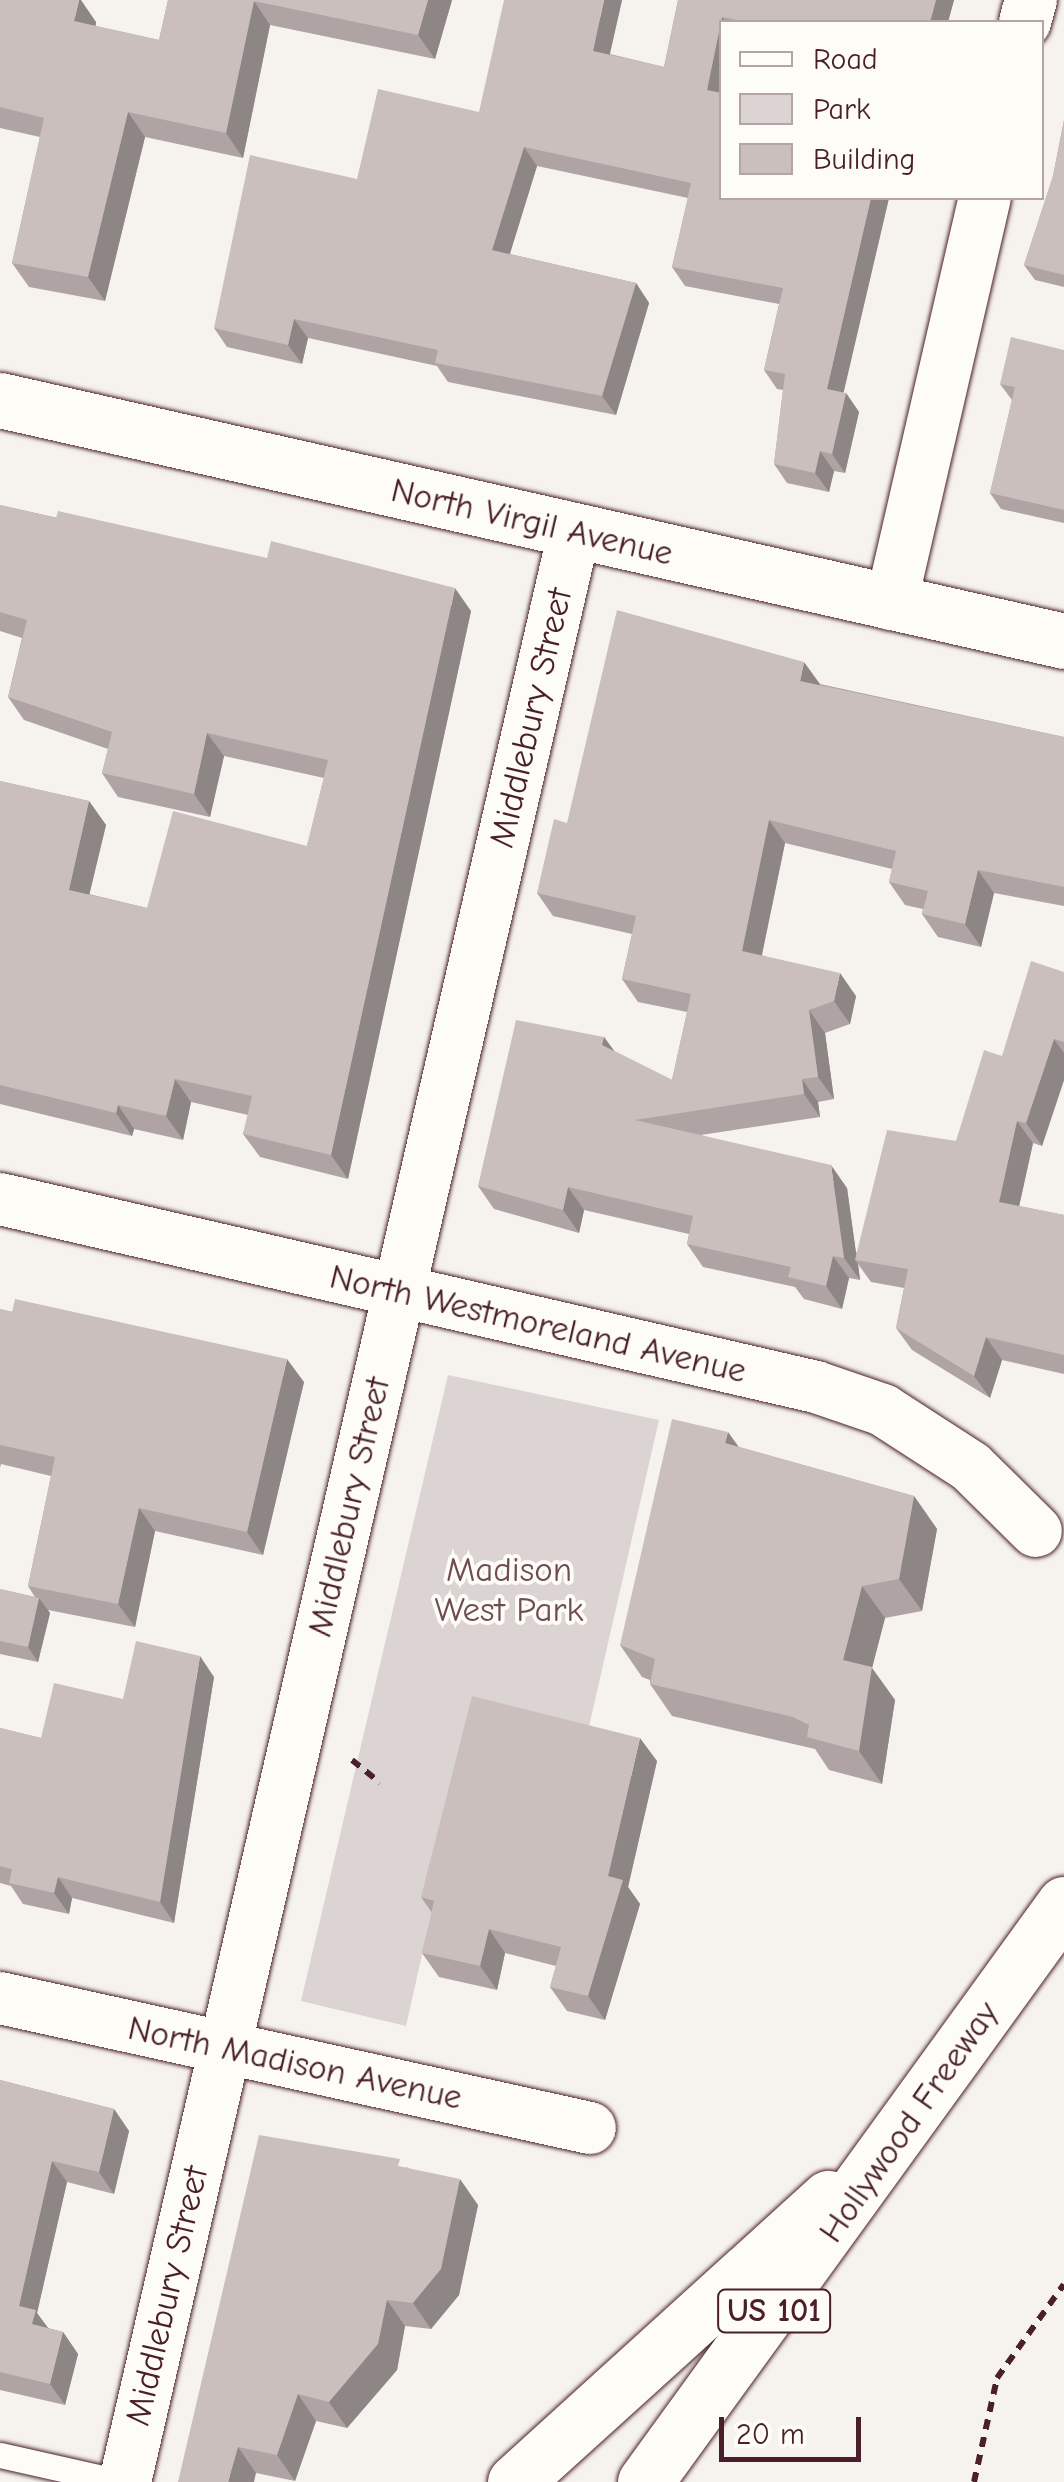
<!DOCTYPE html>
<style>
body{margin:0}
#map{position:relative;width:1064px;height:2482px;overflow:hidden;background:#f6f3ef;font-family:"Comic Neue",sans-serif}
div>[style]{position:absolute}
.green>*{inset:0;background:#dcd4d2}
.path>*{height:6px;margin-top:-3px;transform-origin:0;background:repeating-linear-gradient(90deg,#4a1f2b 0 10px,transparent 0 18px)}
.roads{filter:drop-shadow(0 0 2px #4a1f2b) drop-shadow(0 0 2px #4a1f2b)}
.lane>*{height:25px;margin:-12.5px;padding:0 12.5px;transform-origin:12.5px;border-radius:12.5px;background:#fdfcf7}
.street>*{height:52px;margin:-26px;padding:0 26px;transform-origin:26px;border-radius:26px;background:#fdfcf7}
.secondary>*{height:55px;margin:-27.5px;padding:0 27.5px;transform-origin:27.5px;border-radius:27.5px;background:#fdfcf7}
.highway>*{height:55px;margin:-27.5px;padding:0 27.5px;transform-origin:27.5px;border-radius:27.5px;background:#fdfcf7}
.wall>*{inset:0;background:#afa4a3}
.shaded-wall>*{inset:0;background:#8e8685}
.building>*{inset:0;background:#cbbfbe}
span{translate:-50% -50%;white-space:nowrap;text-align:center;line-height:1.15;-webkit-text-stroke:8px #fdfcf7;paint-order:stroke}
.shield-label span{padding:2px 8px;background:#fdfcf7;border:2px solid;border-radius:8px;-webkit-text-stroke-width:0}
.shield-label{font-size:32px;color:#4a1f2b;font-weight:700}
.street-label{font-size:35px;color:#4a1f2b}
.park-label{font-size:35px;color:#6e4c55}
.legend{position:absolute;left:719px;top:20px;width:325px;height:180px;box-sizing:border-box;background:#fdfcf7;border:2px solid #b5a4a5;margin:0;padding:12px 18px;list-style:none;font-size:30px;color:#4a1f2b}
.legend li{display:flex;align-items:center;gap:20px;height:50px}
.legend b{width:50px;border:2px solid #b5a4a5}
.scale{position:absolute;left:719px;top:2417px;width:142px;height:45px;box-sizing:border-box;border:5px solid #4a1f2b;border-top:0;padding-left:12px;font-size:30px;line-height:35px;white-space:nowrap;color:#4a1f2b;-webkit-text-stroke:8px #fdfcf7;paint-order:stroke}
</style>
<div id="map">
<div class="green">
<div style="clip-path:polygon(448px 1375px,659px 1420px,588px 1731px,478px 1706px,406px 2026px,301px 2001px)"></div>
</div>
<div class="path">
<div style="left:352px;top:1760px;width:36px;rotate:39deg"></div>
<div style="left:974px;top:2482px;width:107px;rotate:-77.5deg"></div>
<div style="left:997px;top:2378px;width:115px;rotate:-54.5deg"></div>
</div>
<div class="roads">
<div class="lane">
<div style="left:0;top:2455px;width:123px;rotate:12.7deg"></div>
</div>
<div class="street">
<div style="left:1025px;top:22px;width:23px;rotate:-75deg"></div>
<div style="left:891px;top:604px;width:417px;rotate:-77deg"></div>
<div style="left:0;top:1199px;width:837px;rotate:12.97deg"></div>
<div style="left:816px;top:1387px;width:71px;rotate:18.9deg"></div>
<div style="left:883px;top:1410px;width:105px;rotate:32.9deg"></div>
<div style="left:971px;top:1467px;width:91px;rotate:44.6deg"></div>
<div style="left:0;top:1998px;width:604px;rotate:12.43deg"></div>
<div style="left:125px;top:2482px;width:2001px;rotate:-77.03deg"></div>
</div>
<div class="secondary">
<div style="left:0;top:400px;width:1091px;rotate:12.76deg"></div>
</div>
<div class="highway">
<div style="left:515px;top:2482px;width:423px;rotate:-42.2deg"></div>
<div style="left:645px;top:2482px;width:714px;rotate:-54.06deg"></div>
</div>
</div>
<div class="wall">
<div style="clip-path:polygon(0 0,96px 22px,96px 26px,159px 40px,168px 0,452px 0,435px 59px,270px 25px,243px 158px,145px 137px,105px 301px,29px 287px,12px 263px,40px 137px,0 128px)"></div>
<div style="clip-path:polygon(622px 0,610px 54px,664px 67px,678px 0,954px 0,948px 22px,722px 22px,722px 198px,889px 198px,843px 393px,846px 393px,859px 412px,845px 473px,834px 471px,829px 492px,787px 483px,774px 464px,783px 390px,777px 389px,764px 370px,779px 304px,685px 286px,672px 267px,688px 198px,537px 166px,510px 254px,636px 283px,649px 303px,616px 415px,448px 382px,437px 366px,308px 338px,302px 364px,227px 347px,214px 328px,357px 179px,479px 112px)"></div>
<div style="clip-path:polygon(1064px 120px,1064px 287px,1035px 280px,1024px 265px,1053px 176px)"></div>
<div style="clip-path:polygon(1064px 350px,1064px 523px,1001px 509px,990px 493px,1012px 400px,1000px 384px)"></div>
<div style="clip-path:polygon(0 505px,471px 611px,348px 1179px,260px 1157px,243px 1134px,248px 1115px,191px 1102px,183px 1140px,134px 1129px,132px 1136px,0 1104px,0 781px,89px 801px,106px 825px,89px 894px,147px 908px,307px 846px,324px 778px,224px 756px,210px 817px,118px 797px,102px 773px,108px 749px,24px 720px,8px 697px,22px 638px,0 631px)"></div>
<div style="clip-path:polygon(820px 684px,1064px 737px,1064px 906px,994px 893px,981px 947px,938px 937px,922px 914px,923px 909px,905px 905px,889px 882px,892px 869px,785px 843px,762px 955px,856px 996px,850px 1024px,825px 1033px,834px 1099px,818px 1102px,820px 1117px,701px 1135px,847px 1188px,856px 1253px,956px 1141px,1002px 1056px,1064px 972px,1064px 1080px,1042px 1146px,1033px 1143px,1019px 1206px,1064px 1215px,1064px 1374px,1002px 1360px,990px 1398px,912px 1350px,896px 1328px,904px 1288px,871px 1282px,858px 1264px,860px 1280px,849px 1278px,842px 1309px,804px 1299px,795px 1287px,703px 1267px,687px 1244px,689px 1234px,584px 1210px,579px 1233px,494px 1209px,478px 1186px,604px 1037px,614px 1051px,672px 1080px,687px 1012px,638px 1002px,622px 979px,632px 934px,553px 916px,537px 893px,567px 823px)"></div>
<div style="clip-path:polygon(0 1309px,304px 1382px,263px 1555px,155px 1531px,135px 1627px,48px 1610px,50px 1613px,38px 1662px,0 1654px,0 1589px,35px 1597px,28px 1586px,51px 1476px,1px 1464px,0 1468px)"></div>
<div style="clip-path:polygon(739px 1447px,914px 1496px,937px 1529px,922px 1611px,885px 1618px,872px 1668px,895px 1700px,882px 1784px,829px 1770px,815px 1749px,672px 1716px,650px 1684px,650px 1680px,642px 1677px,620px 1645px)"></div>
<div style="clip-path:polygon(214px 1677px,174px 1923px,72px 1898px,69px 1914px,23px 1904px,11px 1886px,0 1883px,0 1728px,41px 1738px,123px 1699px)"></div>
<div style="clip-path:polygon(657px 1761px,628px 1887px,640px 1904px,605px 2020px,567px 2011px,550px 1987px,556px 1966px,505px 1953px,497px 1990px,439px 1977px,422px 1953px,432px 1913px,421px 1897px)"></div>
<div style="clip-path:polygon(0 2080px,114px 2109px,129px 2131px,114px 2194px,67px 2182px,37px 2313px,48px 2328px,63px 2332px,78px 2354px,65px 2405px,0 2390px)"></div>
<div style="clip-path:polygon(406px 2167px,478px 2205px,459px 2295px,431px 2329px,405px 2326px,397px 2370px,347px 2428px,316px 2421px,295px 2481px,256px 2473px,178px 2482px)"></div>
</div>
<div class="shaded-wall">
<div style="clip-path:polygon(79px 0,81px 0,96px 22px,91px 45px,74px 21px)"></div>
<div style="clip-path:polygon(428px 0,452px 0,435px 59px,418px 35px)"></div>
<div style="clip-path:polygon(604px 0,622px 0,606px 70px,593px 51px)"></div>
<div style="clip-path:polygon(936px 0,954px 0,948px 22px,930px 22px)"></div>
<div style="clip-path:polygon(254px 1px,270px 25px,243px 158px,226px 133px)"></div>
<div style="clip-path:polygon(722px 17px,726px 22px,722px 22px,722px 101px,707px 90px)"></div>
<div style="clip-path:polygon(128px 112px,145px 137px,105px 301px,88px 277px)"></div>
<div style="clip-path:polygon(524px 147px,537px 166px,505px 269px,492px 250px)"></div>
<div style="clip-path:polygon(871px 198px,889px 198px,840px 408px,827px 389px)"></div>
<div style="clip-path:polygon(636px 283px,649px 303px,616px 415px,602px 396px)"></div>
<div style="clip-path:polygon(294px 319px,308px 338px,302px 364px,288px 345px)"></div>
<div style="clip-path:polygon(846px 393px,859px 412px,845px 473px,832px 454px)"></div>
<div style="clip-path:polygon(820px 451px,834px 471px,829px 492px,815px 473px)"></div>
<div style="clip-path:polygon(455px 588px,471px 611px,348px 1179px,331px 1155px)"></div>
<div style="clip-path:polygon(804px 662px,820px 684px,816px 704px,800px 681px)"></div>
<div style="clip-path:polygon(207px 733px,224px 756px,210px 817px,194px 794px)"></div>
<div style="clip-path:polygon(89px 801px,106px 825px,85px 913px,69px 890px)"></div>
<div style="clip-path:polygon(769px 820px,785px 843px,758px 973px,742px 951px)"></div>
<div style="clip-path:polygon(978px 870px,994px 893px,981px 947px,965px 924px)"></div>
<div style="clip-path:polygon(840px 973px,856px 996px,850px 1024px,834px 1001px)"></div>
<div style="clip-path:polygon(809px 1010px,825px 1033px,834px 1099px,818px 1077px)"></div>
<div style="clip-path:polygon(604px 1037px,620px 1059px,602px 1045px)"></div>
<div style="clip-path:polygon(1054px 1039px,1064px 1053px,1064px 1080px,1042px 1146px,1026px 1123px)"></div>
<div style="clip-path:polygon(175px 1079px,191px 1102px,183px 1140px,166px 1116px)"></div>
<div style="clip-path:polygon(802px 1079px,818px 1102px,820px 1117px,804px 1094px)"></div>
<div style="clip-path:polygon(118px 1105px,134px 1129px,132px 1136px,116px 1113px)"></div>
<div style="clip-path:polygon(1017px 1121px,1033px 1143px,1015px 1225px,999px 1202px)"></div>
<div style="clip-path:polygon(831px 1165px,847px 1188px,857px 1260px,855px 1260px,858px 1264px,860px 1280px,844px 1258px)"></div>
<div style="clip-path:polygon(568px 1187px,584px 1210px,579px 1233px,563px 1210px)"></div>
<div style="clip-path:polygon(833px 1256px,849px 1278px,842px 1309px,826px 1286px)"></div>
<div style="clip-path:polygon(986px 1337px,1002px 1360px,990px 1398px,974px 1376px)"></div>
<div style="clip-path:polygon(287px 1359px,304px 1382px,263px 1555px,247px 1532px)"></div>
<div style="clip-path:polygon(728px 1432px,751px 1464px,725px 1443px)"></div>
<div style="clip-path:polygon(914px 1496px,937px 1529px,922px 1611px,899px 1579px)"></div>
<div style="clip-path:polygon(139px 1508px,155px 1531px,135px 1627px,118px 1604px)"></div>
<div style="clip-path:polygon(862px 1586px,885px 1618px,872px 1668px,895px 1700px,882px 1784px,859px 1751px,843px 1660px)"></div>
<div style="clip-path:polygon(39px 1598px,50px 1613px,38px 1662px,28px 1647px)"></div>
<div style="clip-path:polygon(200px 1656px,214px 1677px,174px 1923px,160px 1902px)"></div>
<div style="clip-path:polygon(640px 1738px,657px 1761px,628px 1887px,640px 1904px,605px 2020px,588px 1996px,608px 1876px)"></div>
<div style="clip-path:polygon(58px 1877px,72px 1898px,69px 1914px,54px 1893px)"></div>
<div style="clip-path:polygon(489px 1929px,505px 1953px,497px 1990px,480px 1966px)"></div>
<div style="clip-path:polygon(114px 2109px,129px 2131px,114px 2194px,99px 2172px)"></div>
<div style="clip-path:polygon(52px 2161px,67px 2182px,37px 2313px,51px 2332px,47px 2345px,19px 2306px)"></div>
<div style="clip-path:polygon(460px 2179px,478px 2205px,459px 2295px,431px 2329px,413px 2303px)"></div>
<div style="clip-path:polygon(387px 2300px,405px 2326px,397px 2370px,347px 2428px,329px 2402px)"></div>
<div style="clip-path:polygon(63px 2332px,78px 2354px,65px 2405px,50px 2384px)"></div>
<div style="clip-path:polygon(298px 2394px,316px 2421px,295px 2481px,277px 2455px)"></div>
<div style="clip-path:polygon(238px 2447px,256px 2473px,254px 2482px,228px 2482px)"></div>
</div>
<div class="building">
<div style="clip-path:polygon(0 0,79px 0,74px 21px,159px 40px,168px 0,428px 0,418px 35px,254px 1px,226px 133px,128px 112px,88px 277px,12px 263px,44px 118px,0 107px)"></div>
<div style="clip-path:polygon(504px 0,604px 0,593px 51px,664px 67px,678px 0,936px 0,930px 22px,746px 22px,722px 17px,707px 90px,722px 93px,722px 198px,871px 198px,827px 389px,846px 393px,832px 454px,820px 451px,815px 473px,774px 464px,785px 374px,764px 370px,783px 288px,672px 267px,691px 183px,524px 147px,492px 250px,636px 283px,602px 396px,435px 363px,438px 350px,294px 319px,288px 345px,214px 328px,250px 155px,357px 179px,378px 89px,479px 112px)"></div>
<div style="clip-path:polygon(1064px 120px,1064px 275px,1024px 265px,1053px 176px)"></div>
<div style="clip-path:polygon(1011px 337px,1064px 350px,1064px 510px,990px 493px,1015px 387px,1000px 384px)"></div>
<div style="clip-path:polygon(0 505px,56px 518px,58px 511px,267px 558px,271px 541px,455px 588px,331px 1155px,243px 1134px,252px 1096px,175px 1079px,166px 1116px,118px 1105px,116px 1113px,0 1085px,0 781px,89px 801px,69px 890px,147px 908px,173px 811px,307px 846px,328px 760px,207px 733px,194px 794px,102px 773px,112px 732px,8px 697px,27px 620px,0 612px)"></div>
<div style="clip-path:polygon(617px 610px,804px 662px,800px 681px,1064px 737px,1064px 887px,978px 870px,965px 924px,922px 914px,928px 891px,889px 882px,896px 851px,769px 820px,742px 951px,840px 973px,834px 1001px,809px 1010px,818px 1077px,802px 1079px,804px 1094px,635px 1120px,831px 1165px,844px 1258px,833px 1256px,826px 1286px,788px 1277px,791px 1267px,687px 1244px,693px 1216px,568px 1187px,563px 1210px,478px 1186px,516px 1020px,604px 1037px,602px 1045px,672px 1080px,691px 994px,622px 979px,636px 916px,537px 893px,554px 819px,567px 823px)"></div>
<div style="clip-path:polygon(1031px 961px,1064px 972px,1064px 1042px,1054px 1039px,1026px 1123px,1017px 1121px,999px 1202px,1064px 1215px,1064px 1355px,986px 1337px,974px 1376px,896px 1328px,908px 1269px,855px 1260px,887px 1130px,956px 1141px,984px 1050px,1002px 1056px)"></div>
<div style="clip-path:polygon(15px 1299px,287px 1359px,247px 1532px,139px 1508px,118px 1604px,28px 1586px,55px 1457px,0 1445px,0 1309px,12px 1312px)"></div>
<div style="clip-path:polygon(672px 1419px,728px 1432px,725px 1443px,914px 1496px,899px 1579px,862px 1586px,843px 1660px,872px 1667px,859px 1751px,807px 1737px,809px 1725px,793px 1717px,650px 1684px,655px 1659px,620px 1645px)"></div>
<div style="clip-path:polygon(0 1589px,39px 1598px,28px 1647px,0 1641px)"></div>
<div style="clip-path:polygon(136px 1641px,200px 1656px,160px 1902px,58px 1877px,54px 1893px,9px 1883px,12px 1869px,0 1866px,0 1728px,41px 1738px,54px 1683px,123px 1699px)"></div>
<div style="clip-path:polygon(472px 1696px,640px 1738px,608px 1876px,623px 1880px,588px 1996px,550px 1987px,561px 1947px,489px 1929px,480px 1966px,422px 1953px,434px 1901px,421px 1897px)"></div>
<div style="clip-path:polygon(0 2080px,114px 2109px,99px 2172px,52px 2161px,19px 2306px,36px 2310px,32px 2324px,63px 2332px,50px 2384px,0 2372px)"></div>
<div style="clip-path:polygon(259px 2135px,400px 2159px,398px 2166px,460px 2179px,441px 2269px,413px 2303px,387px 2300px,378px 2344px,329px 2402px,298px 2394px,277px 2455px,238px 2447px,228px 2482px,178px 2482px)"></div>
</div>
<div class="shield-label">
<span style="left:774px;top:2311px">US 101</span>
</div>
<div class="street-label">
<span style="left:532px;top:522px;rotate:13deg">North Virgil Avenue</span>
<span style="left:531px;top:718px;rotate:-77deg">Middlebury Street</span>
<span style="left:538px;top:1324px;rotate:13deg">North Westmoreland Avenue</span>
<span style="left:349px;top:1507px;rotate:-77deg">Middlebury Street</span>
<span style="left:295px;top:2063px;rotate:12deg">North Madison Avenue</span>
<span style="left:909px;top:2122px;rotate:-55deg">Hollywood Freeway</span>
<span style="left:167px;top:2296px;rotate:-77deg">Middlebury Street</span>
</div>
<div class="park-label">
<span style="left:509px;top:1590px">Madison<br>West Park</span>
</div>
<ul class="legend">
<li><b style="height:12px;background:#fdfcf7"></b>Road</li>
<li><b style="height:28px;background:#dcd4d2"></b>Park</li>
<li><b style="height:28px;background:#cbbfbe"></b>Building</li>
</ul>
<div class="scale">20 m</div>
</div>
